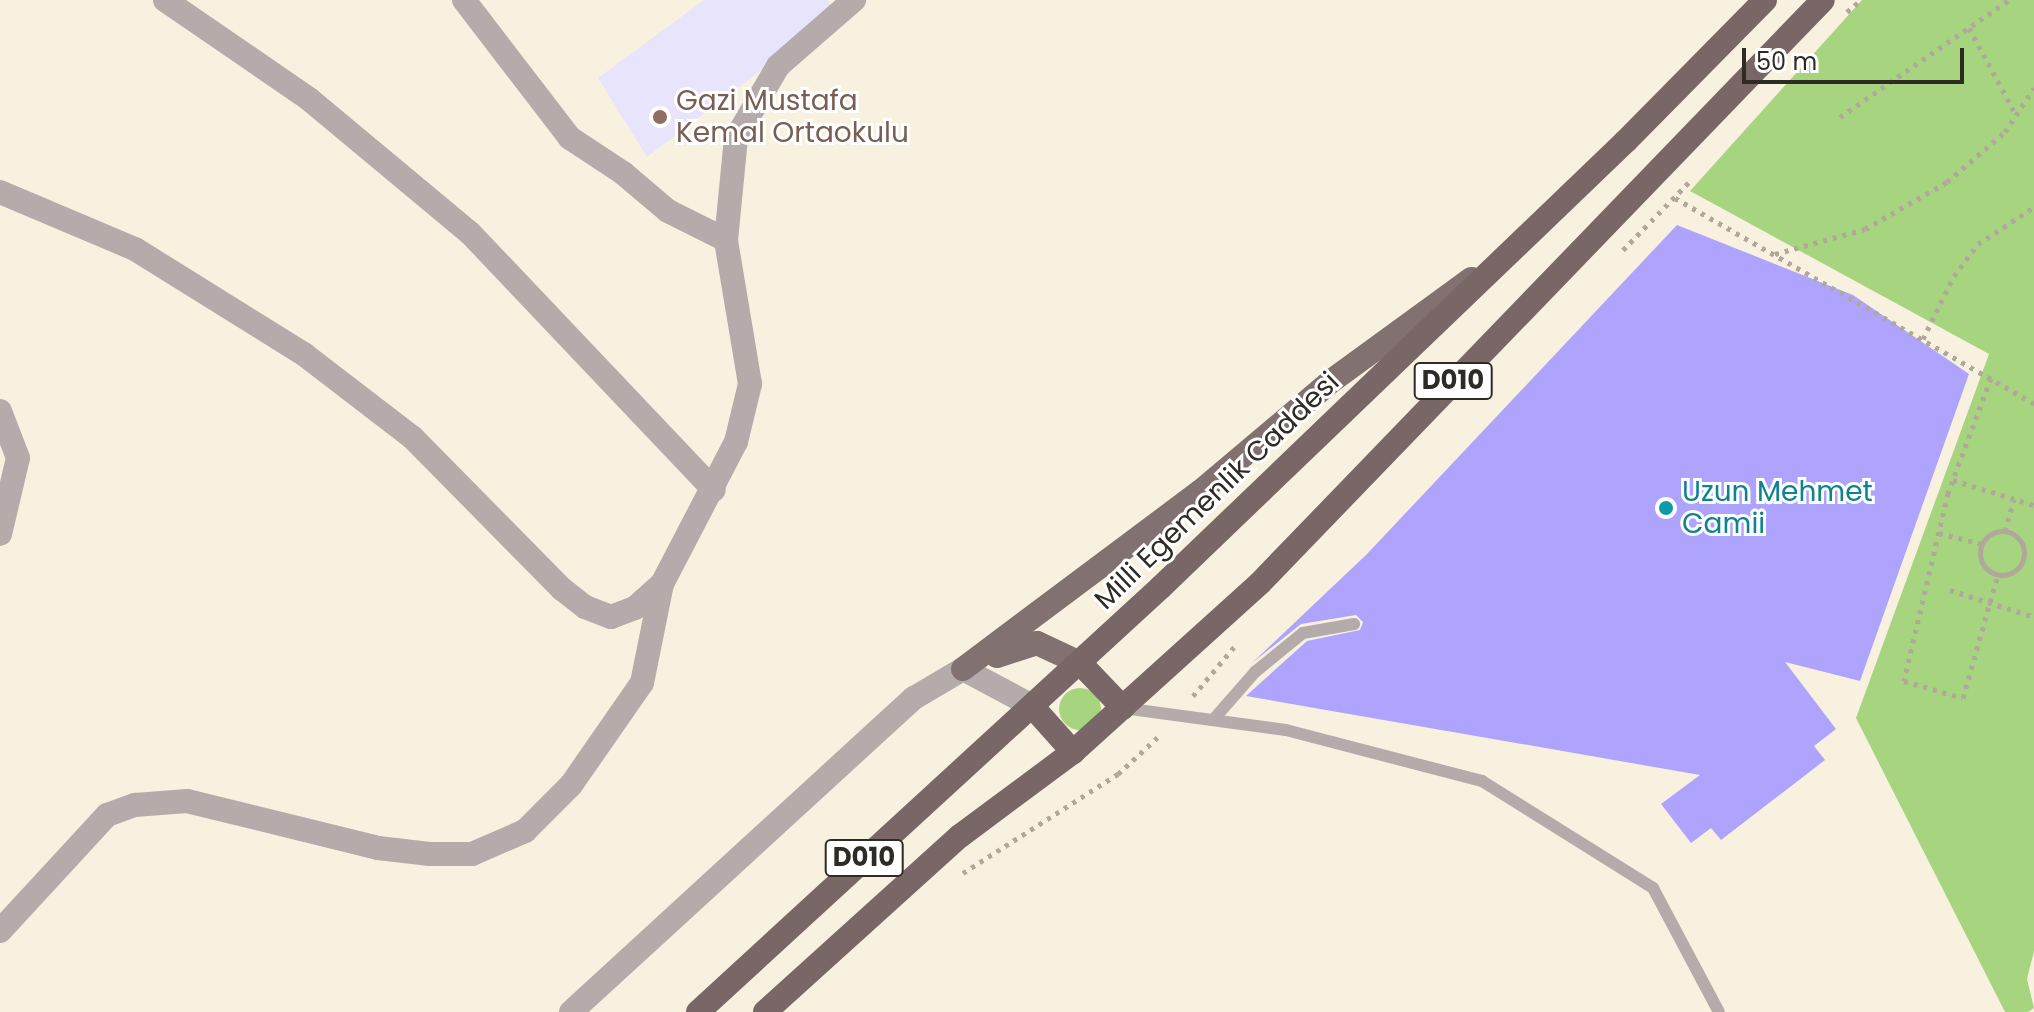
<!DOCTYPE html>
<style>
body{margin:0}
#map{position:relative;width:2034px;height:1012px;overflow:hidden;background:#f9f1df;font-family:Poppins,sans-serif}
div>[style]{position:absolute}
.education>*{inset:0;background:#e7e4fb}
.green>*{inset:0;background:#a7d47f}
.round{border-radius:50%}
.building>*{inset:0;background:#aea4fd}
.path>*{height:5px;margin-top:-2.5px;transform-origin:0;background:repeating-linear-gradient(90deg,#afa89b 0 4px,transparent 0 10px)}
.path>.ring{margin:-2.5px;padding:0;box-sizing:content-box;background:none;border:5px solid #afa89b;border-radius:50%}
.service>*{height:12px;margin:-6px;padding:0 6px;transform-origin:6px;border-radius:6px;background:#b5abab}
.minor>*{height:24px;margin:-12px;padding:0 12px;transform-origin:12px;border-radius:12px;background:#b5abab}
.tertiary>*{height:24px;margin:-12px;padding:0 12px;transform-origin:12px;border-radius:12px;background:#b5abab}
.primary>*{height:24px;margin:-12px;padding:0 12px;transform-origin:12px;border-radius:12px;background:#827171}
.trunk>*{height:24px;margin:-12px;padding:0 12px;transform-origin:12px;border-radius:12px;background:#796767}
.dots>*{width:22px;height:22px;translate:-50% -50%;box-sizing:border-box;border:4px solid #fff;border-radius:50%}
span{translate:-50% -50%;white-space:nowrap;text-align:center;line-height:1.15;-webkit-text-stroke:6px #fff;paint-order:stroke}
.shield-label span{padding:2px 6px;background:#fff;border:2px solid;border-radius:6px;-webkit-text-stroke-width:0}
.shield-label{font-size:26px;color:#2e2b25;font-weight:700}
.education-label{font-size:28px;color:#785e54}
.left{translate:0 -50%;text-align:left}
.street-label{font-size:28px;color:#2e2b25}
.culture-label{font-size:28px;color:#0d838f}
.scale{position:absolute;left:1742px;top:48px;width:222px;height:36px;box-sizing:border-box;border:4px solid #2e2b25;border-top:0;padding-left:10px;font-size:24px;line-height:28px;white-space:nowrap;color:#2e2b25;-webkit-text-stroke:6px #fff;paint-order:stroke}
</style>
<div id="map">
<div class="education">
<div style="clip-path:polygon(704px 0,827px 0,836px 13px,647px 157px,598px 78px)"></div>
</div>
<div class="green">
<div style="clip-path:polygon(1862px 0,2034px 0,2034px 951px,2027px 979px,2034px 1008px,2028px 1012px,2005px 1012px,1856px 718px,1989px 354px,1690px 191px)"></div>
<div class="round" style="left:1059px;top:688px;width:42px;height:42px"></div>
</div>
<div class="building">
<div style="clip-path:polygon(1677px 225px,1853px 295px,1969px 374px,1860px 681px,1785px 662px,1836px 729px,1814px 746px,1825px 760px,1721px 840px,1711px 828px,1691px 843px,1661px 804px,1700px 775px,1246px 696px,1307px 641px,1360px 630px,1363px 622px,1356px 615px,1301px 624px,1252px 663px,1367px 554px)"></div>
</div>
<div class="path">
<div style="left:1847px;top:12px;width:18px;rotate:-41deg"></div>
<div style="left:1969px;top:28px;width:99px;rotate:61.6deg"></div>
<div style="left:1840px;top:117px;width:206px;rotate:-34.7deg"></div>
<div style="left:1675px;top:198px;width:414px;rotate:29.8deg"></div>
<div style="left:1623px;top:250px;width:98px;rotate:-45.8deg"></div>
<div style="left:1775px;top:254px;width:93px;rotate:-15.5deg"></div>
<div style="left:1865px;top:229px;width:95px;rotate:-29.8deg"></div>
<div style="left:1947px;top:182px;width:77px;rotate:-40.8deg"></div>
<div style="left:2005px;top:132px;width:53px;rotate:-56.6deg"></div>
<div style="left:1923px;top:339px;width:70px;rotate:-63.8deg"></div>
<div style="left:1954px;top:276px;width:40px;rotate:-53deg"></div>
<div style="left:1978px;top:244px;width:67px;rotate:-33.5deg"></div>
<div style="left:1991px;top:378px;width:123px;rotate:110.5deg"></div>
<div style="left:1948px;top:493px;width:193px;rotate:103.2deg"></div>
<div style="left:1904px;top:681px;width:61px;rotate:16.1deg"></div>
<div style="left:1963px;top:698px;width:129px;rotate:-74.2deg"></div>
<div style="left:1953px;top:480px;width:85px;rotate:17.2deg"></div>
<div style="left:2005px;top:531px;width:33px;rotate:-74deg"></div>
<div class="ring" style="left:1980px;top:531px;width:39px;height:39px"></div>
<div style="left:1939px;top:533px;width:44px;rotate:14.3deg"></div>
<div style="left:1950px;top:590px;width:88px;rotate:17.8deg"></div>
<div style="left:1193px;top:696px;width:65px;rotate:-50deg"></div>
<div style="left:963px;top:873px;width:184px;rotate:-32.6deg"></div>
<div style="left:1118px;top:774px;width:59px;rotate:-42.9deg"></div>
</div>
<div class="service">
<div style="left:1123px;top:708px;width:164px;rotate:7.7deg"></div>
<div style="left:1286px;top:730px;width:203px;rotate:14.6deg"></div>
<div style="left:1482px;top:781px;width:202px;rotate:32deg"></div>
<div style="left:1653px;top:888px;width:140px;rotate:62deg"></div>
<div style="left:1213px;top:720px;width:64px;rotate:-48.8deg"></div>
<div style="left:1255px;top:672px;width:62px;rotate:-39.1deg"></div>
<div style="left:1303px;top:633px;width:52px;rotate:-10deg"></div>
</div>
<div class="minor">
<div style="left:165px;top:0;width:175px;rotate:34.5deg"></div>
<div style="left:309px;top:99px;width:209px;rotate:39.8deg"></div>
<div style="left:470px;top:233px;width:354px;rotate:46.5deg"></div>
<div style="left:464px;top:0;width:174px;rotate:52.5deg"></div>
<div style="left:570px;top:138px;width:64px;rotate:33.4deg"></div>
<div style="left:623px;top:173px;width:59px;rotate:40.2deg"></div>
<div style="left:668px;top:211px;width:65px;rotate:26.6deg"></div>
<div style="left:0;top:411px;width:50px;rotate:69deg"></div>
<div style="left:18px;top:458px;width:78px;rotate:103.3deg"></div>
<div style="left:0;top:931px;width:158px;rotate:-47.3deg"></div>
<div style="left:107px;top:815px;width:30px;rotate:-20deg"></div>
<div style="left:135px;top:805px;width:52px;rotate:-4.4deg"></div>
<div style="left:187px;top:801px;width:197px;rotate:13.8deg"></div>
<div style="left:378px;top:848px;width:52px;rotate:6.6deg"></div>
<div style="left:430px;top:854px;width:42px"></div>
<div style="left:472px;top:854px;width:58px;rotate:-23.5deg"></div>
<div style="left:525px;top:831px;width:65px;rotate:-45deg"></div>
<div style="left:571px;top:785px;width:124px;rotate:-55.2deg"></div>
<div style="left:642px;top:683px;width:101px;rotate:-78.6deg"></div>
<div style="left:571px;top:1012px;width:465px;rotate:-42.5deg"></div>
<div style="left:914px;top:698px;width:57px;rotate:-30.6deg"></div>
<div style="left:963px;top:669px;width:78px;rotate:28.2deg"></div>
</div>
<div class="tertiary">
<div style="left:0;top:192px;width:147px;rotate:22.9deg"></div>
<div style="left:135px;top:249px;width:200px;rotate:31.9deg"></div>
<div style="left:305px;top:355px;width:135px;rotate:37.5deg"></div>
<div style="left:412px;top:437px;width:214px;rotate:45.4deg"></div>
<div style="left:562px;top:589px;width:29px;rotate:38deg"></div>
<div style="left:585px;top:607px;width:28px;rotate:21deg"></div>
<div style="left:611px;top:617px;width:26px;rotate:-21deg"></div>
<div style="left:635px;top:608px;width:36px;rotate:-42deg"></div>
<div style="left:662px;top:584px;width:160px;rotate:-62.5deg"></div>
<div style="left:736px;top:442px;width:60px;rotate:-76.4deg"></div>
<div style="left:750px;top:384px;width:146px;rotate:-99.5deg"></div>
<div style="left:726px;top:240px;width:102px;rotate:-84.4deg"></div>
<div style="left:736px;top:138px;width:83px;rotate:-59.7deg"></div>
<div style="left:778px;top:66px;width:101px;rotate:-41deg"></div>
</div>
<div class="primary">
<div style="left:997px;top:656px;width:42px;rotate:-18deg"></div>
<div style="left:1037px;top:643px;width:47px;rotate:24.9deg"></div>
<div style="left:963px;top:669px;width:296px;rotate:-36.8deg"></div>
<div style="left:1200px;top:492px;width:170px;rotate:-40.2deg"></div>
<div style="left:1330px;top:382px;width:175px;rotate:-36.1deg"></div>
</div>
<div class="trunk">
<div style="left:1080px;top:663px;width:62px;rotate:46.3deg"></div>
<div style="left:1032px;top:706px;width:62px;rotate:48.3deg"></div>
<div style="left:698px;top:1012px;width:628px;rotate:-42.55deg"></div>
<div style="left:1161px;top:587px;width:644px;rotate:-43.81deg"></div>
<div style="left:1626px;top:141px;width:198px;rotate:-45.4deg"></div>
<div style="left:765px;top:1012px;width:263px;rotate:-42.1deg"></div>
<div style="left:960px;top:836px;width:141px;rotate:-36.6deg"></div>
<div style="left:1073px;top:752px;width:252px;rotate:-42.1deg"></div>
<div style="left:1260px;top:583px;width:810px;rotate:-46deg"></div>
</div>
<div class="dots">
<div style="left:660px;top:117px;background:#8d6e63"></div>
<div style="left:1666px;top:508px;background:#0f9aa8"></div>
</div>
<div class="shield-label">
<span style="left:1453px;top:381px">D010</span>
<span style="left:864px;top:858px">D010</span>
</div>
<div class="education-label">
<span class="left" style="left:676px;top:117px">Gazi Mustafa<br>Kemal Ortaokulu</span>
</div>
<div class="street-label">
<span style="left:1217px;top:491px;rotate:-44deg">Milli Egemenlik Caddesi</span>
</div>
<div class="culture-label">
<span class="left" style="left:1682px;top:508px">Uzun Mehmet<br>Camii</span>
</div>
<div class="scale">50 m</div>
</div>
